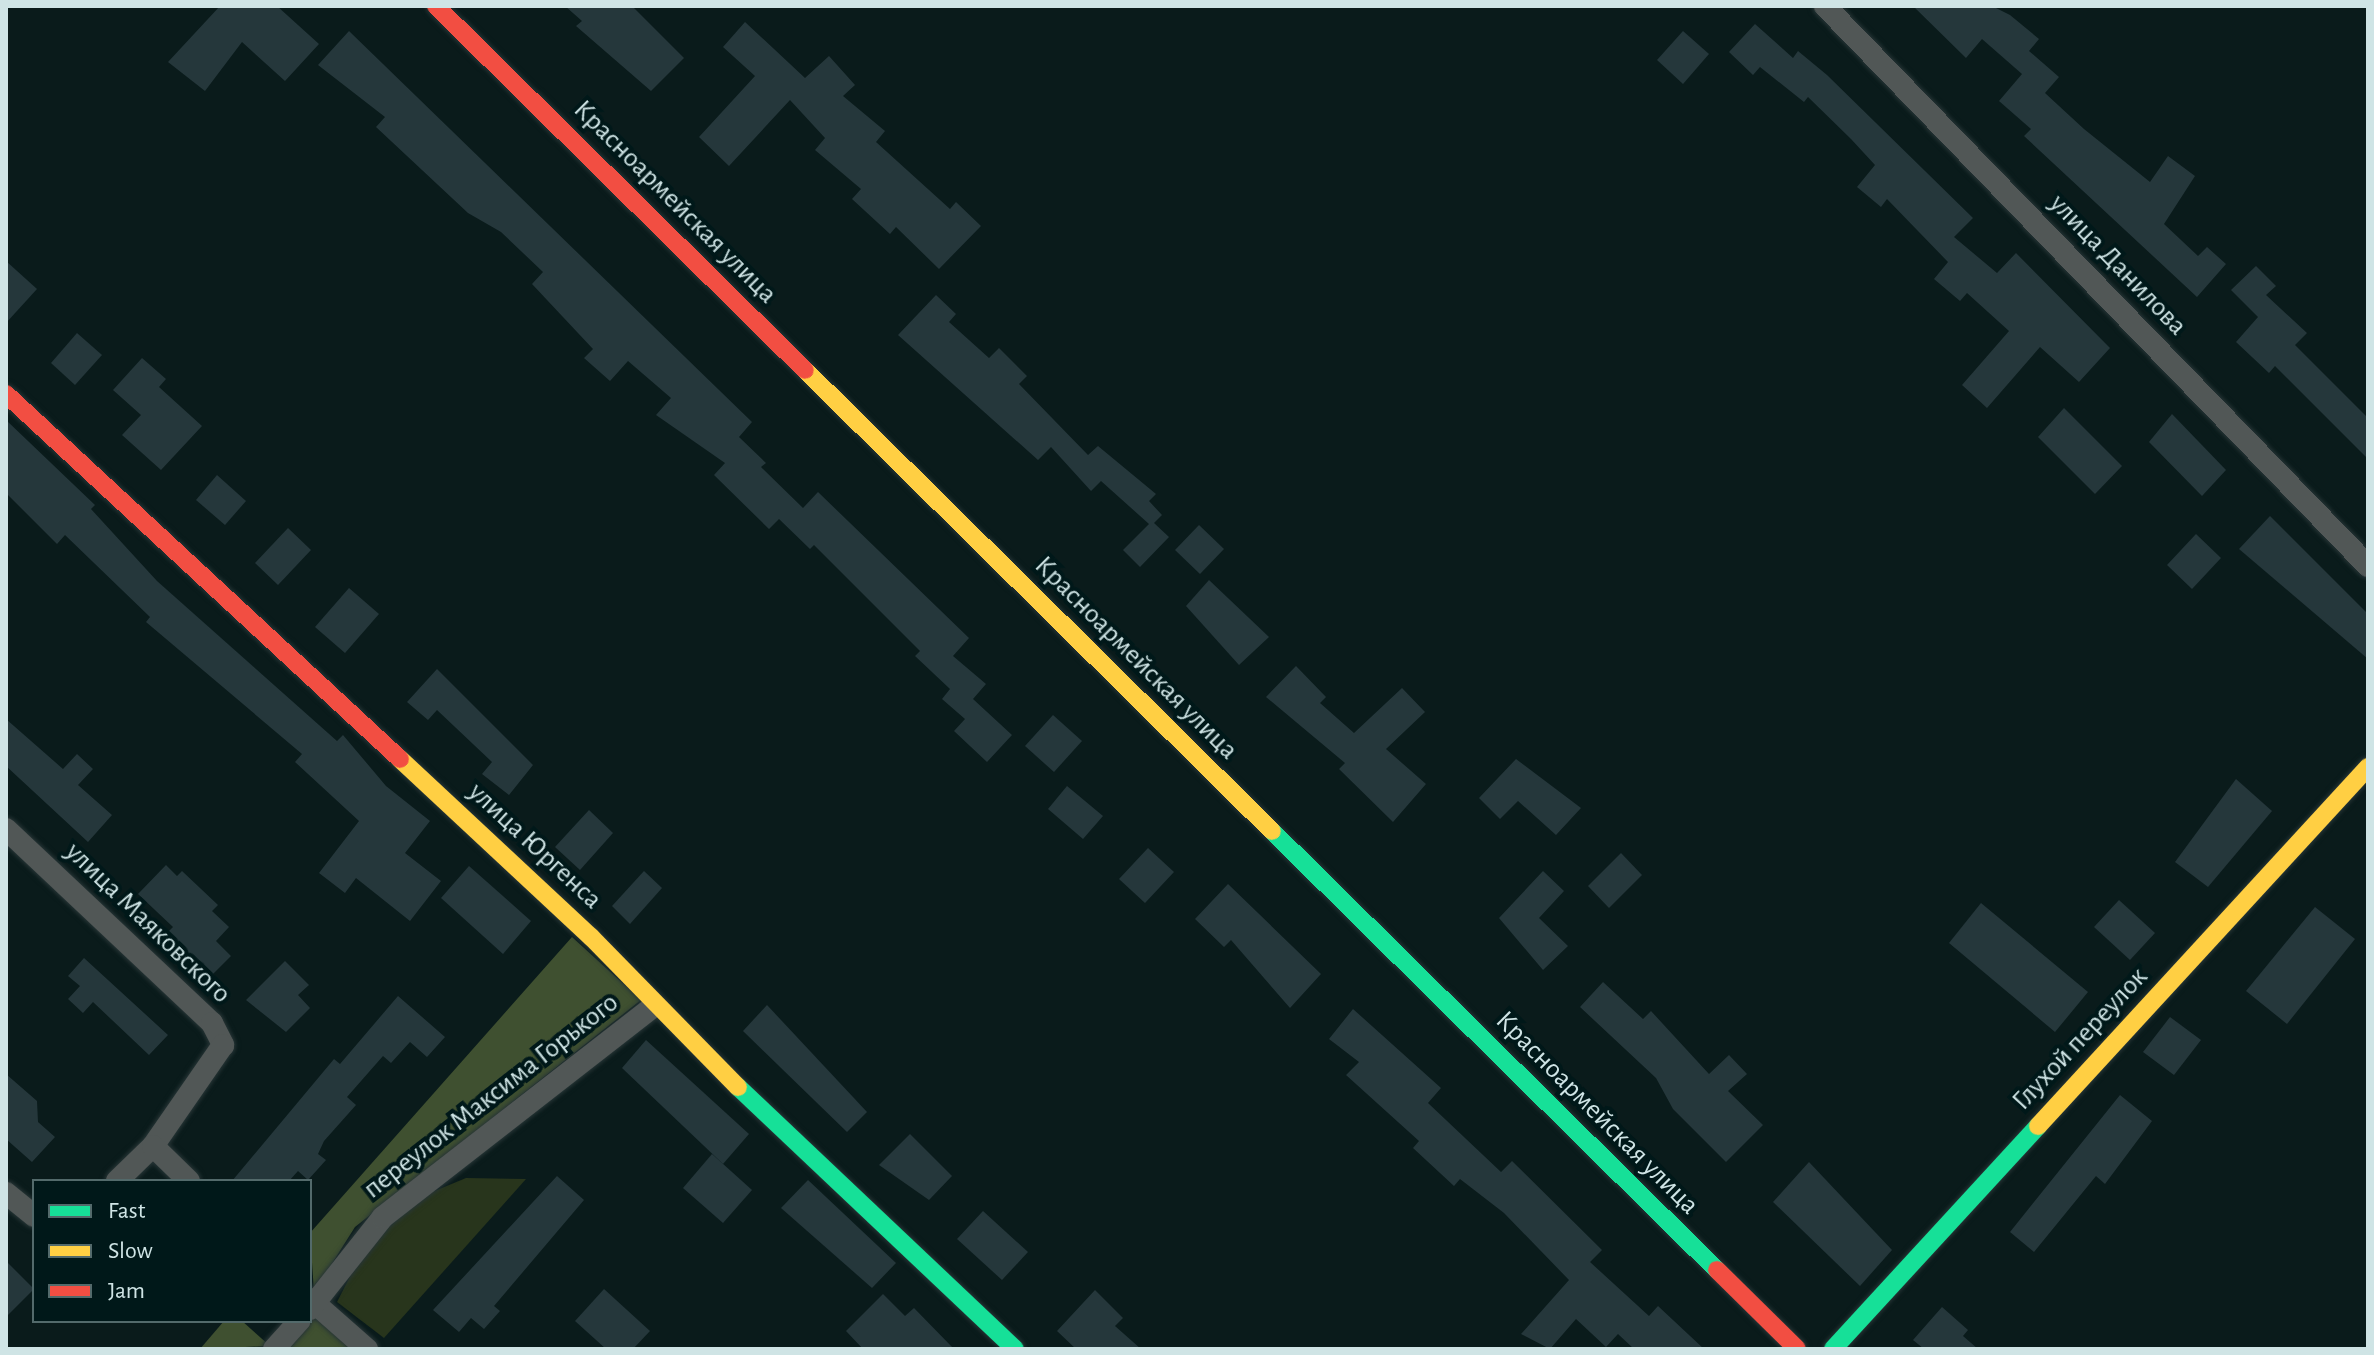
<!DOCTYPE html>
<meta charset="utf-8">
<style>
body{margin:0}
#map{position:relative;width:2374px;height:1355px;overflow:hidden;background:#0a1b1b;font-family:"Alegreya Sans",sans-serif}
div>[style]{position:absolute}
.green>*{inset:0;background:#28351c}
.forest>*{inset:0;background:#3f5030}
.building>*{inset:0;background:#25373b}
.roads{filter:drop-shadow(0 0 2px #273536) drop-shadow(0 0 2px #273536)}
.street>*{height:22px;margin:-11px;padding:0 11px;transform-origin:11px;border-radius:11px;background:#515756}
.fast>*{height:18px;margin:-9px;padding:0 9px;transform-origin:9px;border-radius:9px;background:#16e098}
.slow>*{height:18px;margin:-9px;padding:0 9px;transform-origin:9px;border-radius:9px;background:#ffcf43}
.jam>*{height:18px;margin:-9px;padding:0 9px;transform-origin:9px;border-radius:9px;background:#f24e42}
span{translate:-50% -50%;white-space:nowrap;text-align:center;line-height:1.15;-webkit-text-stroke:8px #001819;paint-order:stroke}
.street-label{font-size:28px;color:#cfe4e5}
.frame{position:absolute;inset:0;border:8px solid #cfe4e5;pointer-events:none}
.legend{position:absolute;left:32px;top:1179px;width:280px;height:144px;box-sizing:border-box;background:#001819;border:2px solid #536a6b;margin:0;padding:10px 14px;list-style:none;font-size:24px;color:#cfe4e5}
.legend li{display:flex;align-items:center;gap:16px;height:40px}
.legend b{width:40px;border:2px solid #536a6b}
</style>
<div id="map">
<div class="green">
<div style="clip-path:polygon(466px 1178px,526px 1179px,384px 1338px,337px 1302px,364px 1249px,425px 1195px)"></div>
</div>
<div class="forest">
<div style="clip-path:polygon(572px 937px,641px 1000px,355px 1227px,314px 1292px,310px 1233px)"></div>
<div style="clip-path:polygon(310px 1314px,353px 1349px,276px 1349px)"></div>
<div style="clip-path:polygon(224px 1321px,242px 1321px,270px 1346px,200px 1349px)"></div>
</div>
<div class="building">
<div style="clip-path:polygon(220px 6px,277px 6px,319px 44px,285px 81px,242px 42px,205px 91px,168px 62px)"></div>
<div style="clip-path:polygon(565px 6px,632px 6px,684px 58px,651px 91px,576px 26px,582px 21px)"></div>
<div style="clip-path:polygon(1913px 6px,1992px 6px,2010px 15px,2039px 39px,2029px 51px,2059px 77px,2045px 93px,2084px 129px,2150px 182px,2168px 156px,2195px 176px,2164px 224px,2198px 256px,2207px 247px,2226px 264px,2197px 297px,2024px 136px,2031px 129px,1999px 101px,2022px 74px,1982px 39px,1966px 58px)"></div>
<div style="clip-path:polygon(745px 22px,805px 78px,829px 56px,855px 85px,843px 96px,885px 131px,876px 142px,950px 209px,956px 202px,981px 226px,939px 269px,896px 227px,890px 234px,852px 199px,861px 189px,815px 150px,825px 138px,790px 100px,729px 166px,699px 137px,755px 76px,723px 47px)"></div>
<div style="clip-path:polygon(1755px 24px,1793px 58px,1798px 51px,1827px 75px,1973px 218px,1954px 237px,1997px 273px,2016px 253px,2110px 348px,2079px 382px,2040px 347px,1987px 408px,1962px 385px,2009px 331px,1967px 293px,1960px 301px,1934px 279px,1948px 262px,1887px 199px,1881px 207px,1857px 187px,1875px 165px,1851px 139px,1808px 97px,1804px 102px,1760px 67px,1753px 75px,1729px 52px)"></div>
<div style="clip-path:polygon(349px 31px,752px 422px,739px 437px,766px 463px,761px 467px,803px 508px,818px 492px,969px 638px,953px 656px,986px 684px,973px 699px,1012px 735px,987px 762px,954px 731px,965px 719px,942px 699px,950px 689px,915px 656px,920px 651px,814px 545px,810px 549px,779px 519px,769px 529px,714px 475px,725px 463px,656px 415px,671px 398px,628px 361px,610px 381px,584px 358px,593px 349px,532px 284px,543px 272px,501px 232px,468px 213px,376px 127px,385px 117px,318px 65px)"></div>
<div style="clip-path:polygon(1683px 31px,1709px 54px,1683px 84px,1657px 60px)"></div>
<div style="clip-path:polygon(6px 261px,37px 289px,6px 323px)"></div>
<div style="clip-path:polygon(2256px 266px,2276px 286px,2266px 295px,2307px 333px,2295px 345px,2368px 418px,2368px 459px,2275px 366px,2269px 373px,2236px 342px,2258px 317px,2231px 290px)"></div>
<div style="clip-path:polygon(936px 295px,956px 314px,949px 322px,989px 358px,999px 348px,1027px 376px,1019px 384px,1088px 455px,1098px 446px,1156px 494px,1149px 501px,1162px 515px,1154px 523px,1169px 537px,1140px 567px,1123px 550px,1149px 524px,1101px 481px,1091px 491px,1051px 447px,1038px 460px,898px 335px)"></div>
<div style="clip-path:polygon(77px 333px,102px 355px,75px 385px,51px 363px)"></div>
<div style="clip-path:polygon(142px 358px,166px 379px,159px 387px,202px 426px,161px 470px,122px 435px,141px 415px,113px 390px)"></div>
<div style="clip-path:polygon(2064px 408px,2122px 466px,2095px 494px,2038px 437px)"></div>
<div style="clip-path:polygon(2172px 414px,2226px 470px,2202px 496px,2149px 442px)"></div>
<div style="clip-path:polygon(6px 420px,95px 505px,91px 509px,157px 581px,337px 741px,343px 735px,386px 786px,430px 821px,405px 853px,441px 881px,410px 921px,356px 878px,345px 893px,319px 873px,359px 821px,295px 762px,302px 754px,146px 622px,150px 617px,65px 535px,57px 544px,6px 493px)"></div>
<div style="clip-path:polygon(217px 475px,246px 501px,225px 525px,196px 500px)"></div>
<div style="clip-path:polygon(2270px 516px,2368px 614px,2368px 659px,2239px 549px)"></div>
<div style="clip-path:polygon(1199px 525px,1224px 549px,1200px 574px,1175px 550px)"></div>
<div style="clip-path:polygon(288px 528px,311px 550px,278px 585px,255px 563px)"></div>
<div style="clip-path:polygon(2196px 534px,2221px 558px,2192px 589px,2167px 565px)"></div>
<div style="clip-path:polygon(1209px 580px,1269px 637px,1239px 665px,1186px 606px)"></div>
<div style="clip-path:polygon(349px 588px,379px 614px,345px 653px,315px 627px)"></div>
<div style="clip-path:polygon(1296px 666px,1326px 697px,1320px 703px,1354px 733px,1402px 688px,1425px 712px,1386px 749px,1426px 784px,1393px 822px,1339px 769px,1345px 763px,1266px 697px)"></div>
<div style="clip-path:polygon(437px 669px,533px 765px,509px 795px,482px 774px,492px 762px,437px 710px,428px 720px,407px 702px)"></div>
<div style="clip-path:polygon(1053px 715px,1082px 741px,1054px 772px,1025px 746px)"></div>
<div style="clip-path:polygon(6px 719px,63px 769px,77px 754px,93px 769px,78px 785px,112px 815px,88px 842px,6px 766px)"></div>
<div style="clip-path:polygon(1516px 759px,1581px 808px,1556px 835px,1518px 801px,1500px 819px,1479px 798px)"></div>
<div style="clip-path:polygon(2236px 779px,2272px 811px,2208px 887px,2175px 862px)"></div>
<div style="clip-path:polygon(1067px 786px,1103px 816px,1083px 839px,1048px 809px)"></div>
<div style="clip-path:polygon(589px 810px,613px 833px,580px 870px,555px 847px)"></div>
<div style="clip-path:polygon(1148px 848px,1174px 872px,1145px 903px,1119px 879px)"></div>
<div style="clip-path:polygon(1621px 853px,1642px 875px,1609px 908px,1588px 886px)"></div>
<div style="clip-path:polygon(166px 865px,177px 876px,182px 871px,218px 905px,212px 911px,229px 927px,216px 941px,231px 956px,209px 978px,165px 935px,173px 927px,138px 894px)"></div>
<div style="clip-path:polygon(469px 866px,531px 921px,503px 954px,441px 898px)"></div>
<div style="clip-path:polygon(644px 871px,662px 888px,630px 924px,612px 906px)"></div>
<div style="clip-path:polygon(1543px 871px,1564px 891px,1539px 918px,1568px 946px,1543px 970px,1499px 918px)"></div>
<div style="clip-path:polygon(1228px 884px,1321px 974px,1290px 1008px,1231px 940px,1224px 947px,1195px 919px)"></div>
<div style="clip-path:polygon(2119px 900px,2155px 933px,2130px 960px,2094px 927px)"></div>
<div style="clip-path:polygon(1981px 903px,2088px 992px,2055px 1032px,1949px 943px)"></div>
<div style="clip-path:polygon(2315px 907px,2355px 939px,2287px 1024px,2246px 991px)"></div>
<div style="clip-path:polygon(84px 958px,168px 1035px,149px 1055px,93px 1002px,83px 1013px,68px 999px,80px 986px,68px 976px)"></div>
<div style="clip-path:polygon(285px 961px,309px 985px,298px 995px,310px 1008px,286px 1032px,246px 1000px)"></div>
<div style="clip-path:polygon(1603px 982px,1643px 1019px,1651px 1011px,1709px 1074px,1729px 1055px,1747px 1074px,1728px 1091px,1763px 1125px,1726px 1162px,1673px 1109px,1656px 1078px,1580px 1007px)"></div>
<div style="clip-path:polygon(398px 996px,445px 1037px,427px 1057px,410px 1042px,391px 1063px,383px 1056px,347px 1097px,356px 1105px,324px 1141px,318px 1154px,326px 1160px,308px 1180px,298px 1171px,289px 1181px,232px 1181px,334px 1059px,340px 1064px)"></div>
<div style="clip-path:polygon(767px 1005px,867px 1112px,847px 1132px,743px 1031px)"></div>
<div style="clip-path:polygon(1353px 1009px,1441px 1088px,1428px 1103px,1501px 1172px,1512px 1161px,1602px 1250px,1590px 1262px,1649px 1316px,1658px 1306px,1704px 1349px,1634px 1349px,1618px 1334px,1606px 1347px,1576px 1319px,1550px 1349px,1521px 1334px,1569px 1280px,1504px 1213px,1460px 1179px,1454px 1186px,1413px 1148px,1419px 1141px,1346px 1075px,1359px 1062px,1329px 1039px)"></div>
<div style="clip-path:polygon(2170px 1017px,2201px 1040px,2174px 1075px,2143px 1052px)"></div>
<div style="clip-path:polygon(646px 1040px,749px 1134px,723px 1164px,622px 1068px)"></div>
<div style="clip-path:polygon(6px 1074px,37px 1101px,38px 1122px,55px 1137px,32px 1162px,6px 1139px)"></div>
<div style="clip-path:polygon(2120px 1095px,2152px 1121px,2105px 1184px,2096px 1176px,2034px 1252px,2010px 1232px)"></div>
<div style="clip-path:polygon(910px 1134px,952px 1176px,929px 1200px,879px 1165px)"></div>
<div style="clip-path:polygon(712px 1154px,752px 1190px,723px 1223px,683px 1188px)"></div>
<div style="clip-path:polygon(1809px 1162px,1892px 1250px,1860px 1286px,1773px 1202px)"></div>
<div style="clip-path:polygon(557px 1176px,584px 1200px,494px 1306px,500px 1311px,484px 1329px,471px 1318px,459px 1332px,433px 1310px)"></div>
<div style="clip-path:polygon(808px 1180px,896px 1263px,872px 1288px,781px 1208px)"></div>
<div style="clip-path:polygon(983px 1211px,1028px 1252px,1002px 1280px,957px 1239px)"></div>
<div style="clip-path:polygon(6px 1261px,34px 1289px,6px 1317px)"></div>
<div style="clip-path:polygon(604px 1289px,650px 1331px,633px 1349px,606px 1349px,575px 1321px)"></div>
<div style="clip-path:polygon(1095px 1290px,1123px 1318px,1115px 1326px,1141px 1349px,1076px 1349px,1057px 1331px)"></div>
<div style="clip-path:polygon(883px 1294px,905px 1316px,914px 1308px,954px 1349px,863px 1349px,846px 1331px)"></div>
<div style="clip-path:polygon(1942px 1307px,1968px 1330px,1963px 1336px,1978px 1349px,1924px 1349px,1913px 1340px)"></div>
</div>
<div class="roads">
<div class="street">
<div style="left:1825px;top:6px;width:780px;rotate:45.88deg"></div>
<div style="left:6px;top:829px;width:283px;rotate:43.3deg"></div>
<div style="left:212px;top:1023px;width:25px;rotate:63deg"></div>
<div style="left:223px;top:1045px;width:123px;rotate:124.7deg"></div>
<div style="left:117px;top:1181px;width:50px;rotate:-44.2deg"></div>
<div style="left:153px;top:1146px;width:50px;rotate:44.2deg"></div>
<div style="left:6px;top:1193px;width:36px;rotate:39deg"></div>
<div style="left:310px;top:1299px;width:76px;rotate:41.3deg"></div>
<div style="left:310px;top:1309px;width:117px;rotate:-51.6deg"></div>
<div style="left:383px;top:1217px;width:342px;rotate:-37.9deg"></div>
<div style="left:274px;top:1349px;width:38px;rotate:-48deg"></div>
</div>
<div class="fast">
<div style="left:1272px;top:831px;width:625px;rotate:44.61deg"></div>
<div style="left:738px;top:1087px;width:381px;rotate:43.4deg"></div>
<div style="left:1833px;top:1349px;width:303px;rotate:-47.4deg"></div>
</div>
<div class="slow">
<div style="left:805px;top:370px;width:656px;rotate:44.63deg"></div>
<div style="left:400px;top:759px;width:261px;rotate:43deg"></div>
<div style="left:591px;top:937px;width:210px;rotate:45.6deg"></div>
<div style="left:2038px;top:1126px;width:488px;rotate:-47.4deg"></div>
</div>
<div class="jam">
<div style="left:436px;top:6px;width:518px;rotate:44.61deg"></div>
<div style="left:6px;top:394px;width:537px;rotate:42.81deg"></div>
<div style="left:1717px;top:1270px;width:112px;rotate:44.6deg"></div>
</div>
</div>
<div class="street-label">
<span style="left:675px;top:202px;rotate:45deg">Красноармейская улица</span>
<span style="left:2118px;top:265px;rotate:46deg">улица Данилова</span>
<span style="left:1136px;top:658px;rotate:45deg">Красноармейская улица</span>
<span style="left:535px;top:846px;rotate:43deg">улица Юргенса</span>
<span style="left:148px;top:923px;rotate:44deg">улица Маяковского</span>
<span style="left:2080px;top:1039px;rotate:-47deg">Глухой переулок</span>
<span style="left:491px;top:1096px;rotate:-38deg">переулок Максима Горького</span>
<span style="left:1597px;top:1113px;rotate:45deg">Красноармейская улица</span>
</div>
<div class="frame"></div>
<ul class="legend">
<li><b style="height:10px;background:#16e098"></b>Fast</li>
<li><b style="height:10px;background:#ffcf43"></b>Slow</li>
<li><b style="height:10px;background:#f24e42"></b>Jam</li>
</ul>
</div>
